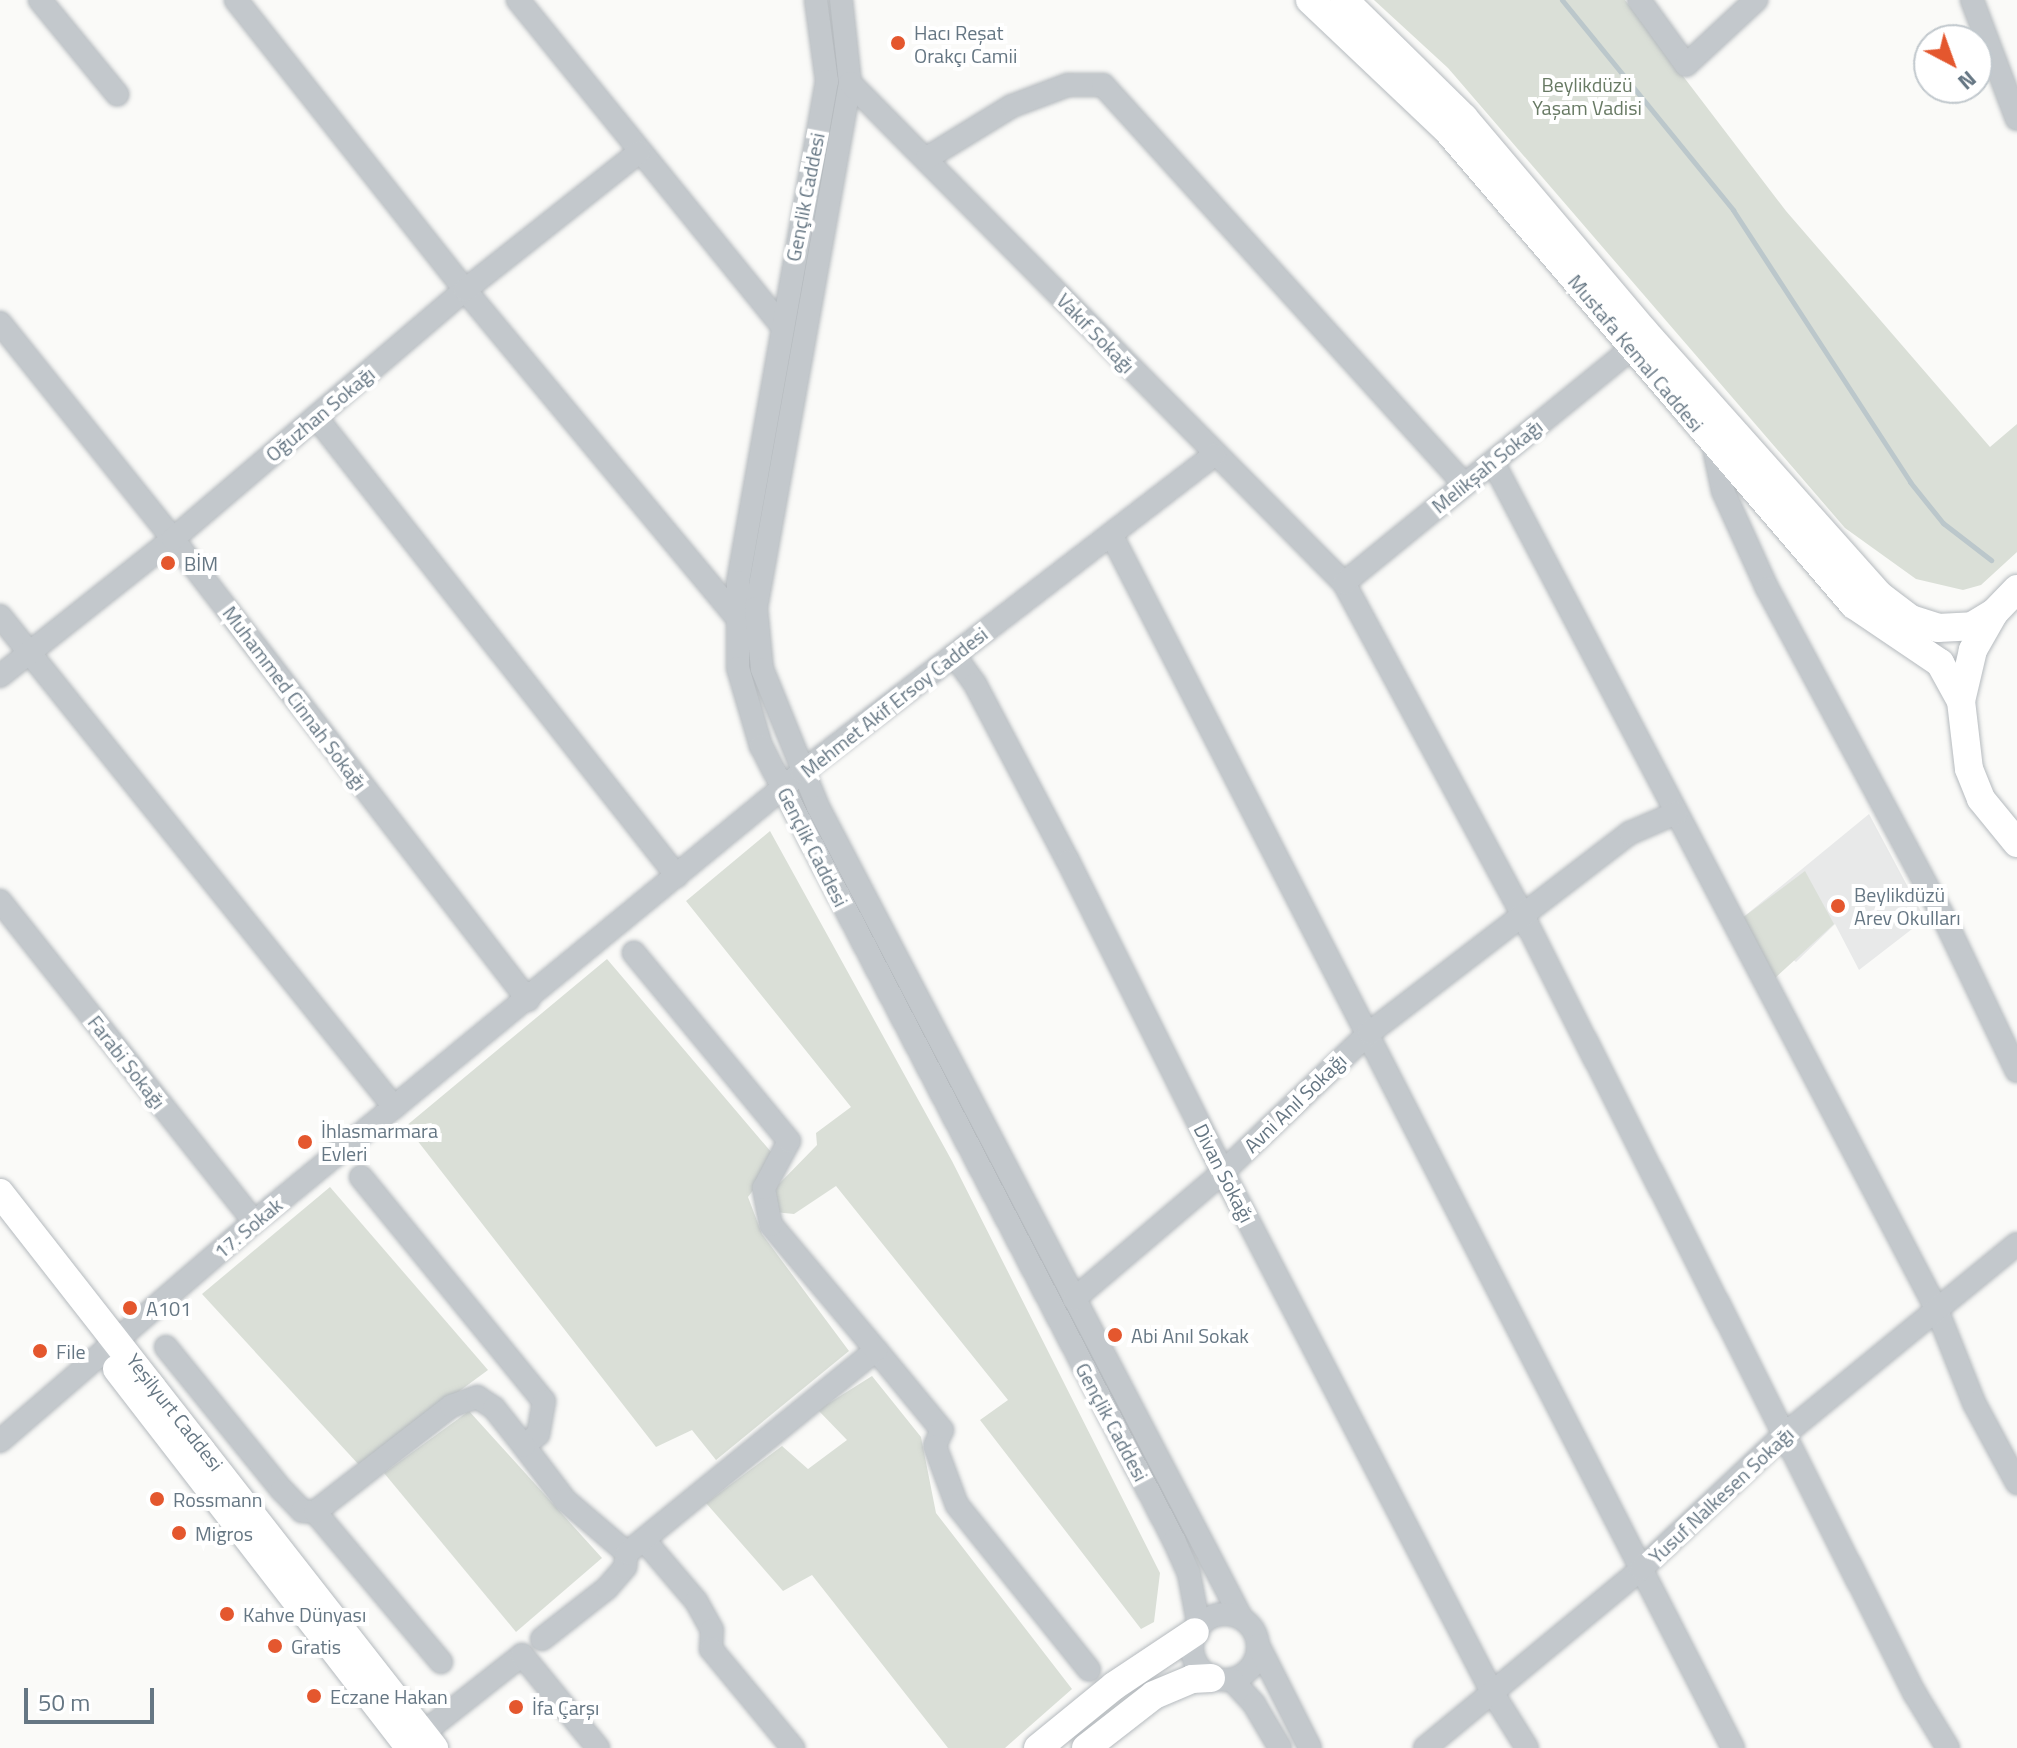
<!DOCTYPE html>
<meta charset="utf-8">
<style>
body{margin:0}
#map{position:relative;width:2017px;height:1748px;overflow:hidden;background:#fafaf8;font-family:"Titillium Web",sans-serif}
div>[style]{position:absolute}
.built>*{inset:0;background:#e8e9e9}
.green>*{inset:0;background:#dadfd7}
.stream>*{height:5px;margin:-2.5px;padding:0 2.5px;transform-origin:2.5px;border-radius:2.5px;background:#bbc7cb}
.roads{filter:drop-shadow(0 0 2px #b5babe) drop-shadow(0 0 2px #b5babe)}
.minor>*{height:22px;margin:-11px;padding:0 11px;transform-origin:11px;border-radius:11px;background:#c3c8cc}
.minor>.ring{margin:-11px;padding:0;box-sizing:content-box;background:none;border:22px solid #c3c8cc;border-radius:50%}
.major>*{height:28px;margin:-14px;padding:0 14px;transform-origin:14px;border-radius:14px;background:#fff}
.dots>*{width:22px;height:22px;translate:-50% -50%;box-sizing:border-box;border:4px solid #fff;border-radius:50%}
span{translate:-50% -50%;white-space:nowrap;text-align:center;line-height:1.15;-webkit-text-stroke:8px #fff;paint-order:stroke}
.poi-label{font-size:20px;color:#657683}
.left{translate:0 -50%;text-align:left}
.park-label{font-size:20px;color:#687a64}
.street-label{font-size:20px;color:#657683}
.north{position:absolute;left:1913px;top:24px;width:80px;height:80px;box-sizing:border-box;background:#fff;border:2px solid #c1c8cd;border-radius:50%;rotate:139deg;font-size:22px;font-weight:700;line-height:32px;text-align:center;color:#657683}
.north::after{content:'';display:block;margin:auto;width:28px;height:36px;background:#e4572e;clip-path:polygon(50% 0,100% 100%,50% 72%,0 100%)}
.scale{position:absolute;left:24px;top:1688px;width:130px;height:36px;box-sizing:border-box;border:4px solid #657683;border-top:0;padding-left:10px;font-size:24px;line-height:28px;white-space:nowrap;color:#657683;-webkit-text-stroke:6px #fff;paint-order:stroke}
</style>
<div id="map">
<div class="built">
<div style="clip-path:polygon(1869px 814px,1925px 919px,1859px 970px,1835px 924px,1796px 962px,1741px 919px)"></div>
</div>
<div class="green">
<div style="clip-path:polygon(1374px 0,1625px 0,1786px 211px,1990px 447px,2017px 424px,2017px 552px,1981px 585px,1963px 590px,1916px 579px,1845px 528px,1448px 68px)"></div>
<div style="clip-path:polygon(770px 831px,952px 1161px,1160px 1573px,1154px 1622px,1141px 1629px,980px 1420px,1008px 1400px,836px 1186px,794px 1214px,774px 1212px,774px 1189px,817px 1145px,816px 1133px,851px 1107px,686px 901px)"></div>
<div style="clip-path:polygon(1805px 871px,1834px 924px,1775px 978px,1741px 919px)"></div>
<div style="clip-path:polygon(607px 959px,777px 1159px,748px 1197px,762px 1234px,849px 1351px,716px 1460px,692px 1430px,656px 1447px,406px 1126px)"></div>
<div style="clip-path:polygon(330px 1187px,488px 1370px,359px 1465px,202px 1294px)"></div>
<div style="clip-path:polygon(872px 1376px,921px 1437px,936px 1513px,1072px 1689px,1005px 1748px,948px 1748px,812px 1575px,783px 1591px,706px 1503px,782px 1446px,808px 1469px,847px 1440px,818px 1410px)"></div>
<div style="clip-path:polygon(469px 1411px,602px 1558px,516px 1632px,384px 1473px)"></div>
</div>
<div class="stream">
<div style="left:1562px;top:0;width:271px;rotate:50.8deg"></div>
<div style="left:1733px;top:210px;width:325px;rotate:56.9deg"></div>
<div style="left:1910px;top:482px;width:53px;rotate:51.2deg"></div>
<div style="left:1943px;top:523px;width:61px;rotate:37.6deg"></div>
</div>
<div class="roads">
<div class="minor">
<div style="left:40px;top:0;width:122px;rotate:50.7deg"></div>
<div style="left:236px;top:0;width:370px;rotate:51.7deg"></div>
<div style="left:465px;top:290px;width:421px;rotate:50.3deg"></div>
<div style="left:518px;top:0;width:418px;rotate:51deg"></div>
<div style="left:816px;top:0;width:82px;rotate:82.3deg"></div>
<div style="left:827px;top:81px;width:509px;rotate:100.07deg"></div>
<div style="left:738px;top:582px;width:86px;rotate:90deg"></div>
<div style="left:738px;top:668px;width:81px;rotate:73.6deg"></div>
<div style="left:761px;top:746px;width:895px;rotate:62.52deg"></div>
<div style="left:1174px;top:1540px;width:37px;rotate:66deg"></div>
<div style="left:1189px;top:1574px;width:54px;rotate:79.3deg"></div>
<div style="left:841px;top:0;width:83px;rotate:83.8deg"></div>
<div style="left:850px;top:83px;width:533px;rotate:100.15deg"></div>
<div style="left:756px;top:608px;width:61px;rotate:84.4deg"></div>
<div style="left:762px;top:669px;width:149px;rotate:67.9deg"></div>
<div style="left:818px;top:807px;width:916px;rotate:62.43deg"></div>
<div style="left:1639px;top:0;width:80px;rotate:54.1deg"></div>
<div style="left:1686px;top:65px;width:96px;rotate:-42.9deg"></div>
<div style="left:1972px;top:0;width:127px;rotate:69.3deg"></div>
<div style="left:850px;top:83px;width:703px;rotate:45.35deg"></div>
<div style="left:1344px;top:583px;width:378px;rotate:61.7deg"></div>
<div style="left:1523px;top:916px;width:871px;rotate:63.26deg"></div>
<div style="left:1915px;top:1694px;width:63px;rotate:58.6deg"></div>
<div style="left:927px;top:158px;width:100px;rotate:-31.5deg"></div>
<div style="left:1012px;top:106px;width:60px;rotate:-20.6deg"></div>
<div style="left:1068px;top:85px;width:35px"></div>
<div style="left:1103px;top:85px;width:538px;rotate:47.86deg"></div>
<div style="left:0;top:323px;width:277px;rotate:51.3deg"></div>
<div style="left:173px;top:539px;width:582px;rotate:52.4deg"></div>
<div style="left:316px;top:417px;width:584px;rotate:51.82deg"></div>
<div style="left:1713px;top:444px;width:48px;rotate:78deg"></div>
<div style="left:1723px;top:491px;width:107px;rotate:65.6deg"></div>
<div style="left:1767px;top:588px;width:368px;rotate:61.8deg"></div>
<div style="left:1941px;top:912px;width:176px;rotate:64.5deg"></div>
<div style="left:1493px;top:462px;width:957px;rotate:62.36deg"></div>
<div style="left:1937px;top:1310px;width:100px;rotate:68.3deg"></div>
<div style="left:1974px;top:1403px;width:91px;rotate:61.7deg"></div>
<div style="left:1111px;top:534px;width:1364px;rotate:62.87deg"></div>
<div style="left:1344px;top:583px;width:370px;rotate:-39.2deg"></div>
<div style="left:0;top:616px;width:630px;rotate:51.25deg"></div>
<div style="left:954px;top:655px;width:36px;rotate:54deg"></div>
<div style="left:975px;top:684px;width:200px;rotate:62.3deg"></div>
<div style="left:1068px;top:861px;width:347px;rotate:63.5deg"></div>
<div style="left:1223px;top:1172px;width:585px;rotate:62.65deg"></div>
<div style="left:1492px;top:1692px;width:66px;rotate:58deg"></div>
<div style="left:0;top:676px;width:221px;rotate:-38.4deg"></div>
<div style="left:173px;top:539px;width:384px;rotate:-40.5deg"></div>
<div style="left:465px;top:290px;width:222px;rotate:-38.4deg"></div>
<div style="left:0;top:901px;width:409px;rotate:51.6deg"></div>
<div style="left:361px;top:1177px;width:289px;rotate:50.8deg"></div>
<div style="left:544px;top:1401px;width:34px;rotate:100deg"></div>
<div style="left:538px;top:1434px;width:18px;rotate:139deg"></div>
<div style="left:524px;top:1446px;width:68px;rotate:52.8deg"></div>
<div style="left:565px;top:1500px;width:82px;rotate:40.5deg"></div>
<div style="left:1074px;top:1299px;width:196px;rotate:-40.4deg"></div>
<div style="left:1223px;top:1172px;width:202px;rotate:-43.6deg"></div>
<div style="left:1369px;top:1033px;width:329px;rotate:-37.5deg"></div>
<div style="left:1630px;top:833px;width:50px;rotate:-23.5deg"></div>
<div style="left:166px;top:1347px;width:184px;rotate:51deg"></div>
<div style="left:282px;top:1490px;width:29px;rotate:46deg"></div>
<div style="left:302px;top:1511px;width:13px;rotate:4deg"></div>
<div style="left:876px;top:1350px;width:104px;rotate:50.5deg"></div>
<div style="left:942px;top:1430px;width:17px;rotate:114deg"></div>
<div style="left:935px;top:1446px;width:63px;rotate:69.6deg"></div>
<div style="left:957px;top:1505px;width:211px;rotate:51.3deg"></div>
<div style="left:0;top:1441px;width:335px;rotate:-40.8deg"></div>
<div style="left:254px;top:1222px;width:709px;rotate:-39.39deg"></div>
<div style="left:802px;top:772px;width:520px;rotate:-37.58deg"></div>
<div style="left:644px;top:1540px;width:80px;rotate:49.6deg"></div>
<div style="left:696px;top:1601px;width:33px;rotate:61deg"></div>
<div style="left:712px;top:1630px;width:19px;rotate:93deg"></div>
<div style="left:711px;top:1649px;width:129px;rotate:50.4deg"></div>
<div class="ring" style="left:1192px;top:1614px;width:44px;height:44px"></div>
<div style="left:542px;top:1639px;width:83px;rotate:-38.1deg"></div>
<div style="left:607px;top:1588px;width:28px;rotate:-49deg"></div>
<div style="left:625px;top:1567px;width:14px;rotate:-82deg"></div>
<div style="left:627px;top:1553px;width:321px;rotate:-39.2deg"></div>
<div style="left:876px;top:1350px;width:163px;rotate:-130deg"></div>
<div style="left:771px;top:1225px;width:38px;rotate:-101deg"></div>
<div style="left:764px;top:1188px;width:53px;rotate:-62deg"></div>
<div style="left:789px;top:1141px;width:244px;rotate:-129.5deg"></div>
<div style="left:1258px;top:1645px;width:115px;rotate:63.2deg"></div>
<div style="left:441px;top:1662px;width:196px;rotate:-130deg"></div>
<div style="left:315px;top:1512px;width:172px;rotate:-37.9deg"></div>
<div style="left:451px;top:1406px;width:28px;rotate:-19deg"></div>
<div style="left:477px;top:1397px;width:20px;rotate:33deg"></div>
<div style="left:494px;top:1408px;width:48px;rotate:51.7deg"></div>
<div style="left:1232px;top:1680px;width:33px;rotate:47deg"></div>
<div style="left:1254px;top:1704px;width:51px;rotate:59.4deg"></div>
<div style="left:423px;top:1733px;width:126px;rotate:-38.2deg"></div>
<div style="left:522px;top:1655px;width:120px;rotate:50.7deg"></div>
<div style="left:1425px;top:1748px;width:281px;rotate:-39.6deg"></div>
<div style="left:1641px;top:1569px;width:199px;rotate:-43.2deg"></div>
<div style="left:1786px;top:1433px;width:298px;rotate:-39.3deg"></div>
</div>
<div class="major">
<div style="left:1310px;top:0;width:190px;rotate:43.5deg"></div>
<div style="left:1448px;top:131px;width:624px;rotate:49.42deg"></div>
<div style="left:1854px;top:605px;width:104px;rotate:34deg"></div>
<div style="left:1940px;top:663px;width:43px;rotate:61.1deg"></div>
<div style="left:1344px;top:0;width:168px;rotate:44.5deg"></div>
<div style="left:1464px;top:118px;width:279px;rotate:49.8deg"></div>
<div style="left:1644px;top:331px;width:353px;rotate:48.3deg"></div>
<div style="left:1879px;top:595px;width:40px;rotate:37deg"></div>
<div style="left:1911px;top:619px;width:28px;rotate:18deg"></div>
<div style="left:1938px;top:628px;width:34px;rotate:-3deg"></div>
<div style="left:1972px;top:626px;width:26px;rotate:-31deg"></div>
<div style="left:2017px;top:589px;width:33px;rotate:134deg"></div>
<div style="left:1994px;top:613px;width:43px;rotate:119.6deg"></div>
<div style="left:1973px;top:650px;width:52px;rotate:103.2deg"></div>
<div style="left:1961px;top:701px;width:68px;rotate:83.3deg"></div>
<div style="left:1969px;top:769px;width:32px;rotate:68deg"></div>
<div style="left:1981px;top:799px;width:57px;rotate:50.7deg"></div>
<div style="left:0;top:1193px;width:705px;rotate:51.98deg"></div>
<div style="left:117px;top:1369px;width:479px;rotate:52.3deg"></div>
<div style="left:1038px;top:1748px;width:98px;rotate:-39.2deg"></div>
<div style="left:1114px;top:1686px;width:97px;rotate:-33.7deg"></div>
<div style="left:1086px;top:1748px;width:86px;rotate:-37.9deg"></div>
<div style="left:1154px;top:1695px;width:41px;rotate:-22.8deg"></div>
<div style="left:1192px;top:1679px;width:19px;rotate:-3deg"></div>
</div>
</div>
<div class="dots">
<div style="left:898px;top:43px;background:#e4572e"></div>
<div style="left:168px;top:563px;background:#e4572e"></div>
<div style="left:1838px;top:906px;background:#e4572e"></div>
<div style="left:305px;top:1142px;background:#e4572e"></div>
<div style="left:130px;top:1308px;background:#e4572e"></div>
<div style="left:1115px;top:1335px;background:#e4572e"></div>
<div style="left:40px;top:1351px;background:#e4572e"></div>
<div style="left:157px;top:1499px;background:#e4572e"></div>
<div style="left:179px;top:1533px;background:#e4572e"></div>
<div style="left:227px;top:1614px;background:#e4572e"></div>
<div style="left:275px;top:1646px;background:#e4572e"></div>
<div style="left:314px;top:1696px;background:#e4572e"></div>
<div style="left:516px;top:1707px;background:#e4572e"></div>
</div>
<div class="poi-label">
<span class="left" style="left:914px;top:44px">Hacı Reşat<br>Orakçı Camii</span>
<span class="left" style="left:184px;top:563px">BİM</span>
<span class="left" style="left:1854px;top:906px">Beylikdüzü<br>Arev Okulları</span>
<span class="left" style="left:321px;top:1142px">İhlasmarmara<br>Evleri</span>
<span class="left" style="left:146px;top:1308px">A101</span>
<span class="left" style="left:1131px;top:1335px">Abi Anıl Sokak</span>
<span class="left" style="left:56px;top:1351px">File</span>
<span class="left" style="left:173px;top:1499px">Rossmann</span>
<span class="left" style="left:195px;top:1533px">Migros</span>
<span class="left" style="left:243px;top:1614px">Kahve Dünyası</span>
<span class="left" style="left:291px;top:1646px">Gratis</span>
<span class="left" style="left:330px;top:1696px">Eczane Hakan</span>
<span class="left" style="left:532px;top:1707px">İfa Çarşı</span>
</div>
<div class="park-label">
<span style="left:1587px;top:96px">Beylikdüzü<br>Yaşam Vadisi</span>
</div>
<div class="street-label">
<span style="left:805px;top:197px;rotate:-79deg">Gençlik Caddesi</span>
<span style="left:1096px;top:333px;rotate:46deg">Vakıf Sokağı</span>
<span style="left:1636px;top:353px;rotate:50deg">Mustafa Kemal Caddesi</span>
<span style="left:320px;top:414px;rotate:-40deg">Oğuzhan Sokağı</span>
<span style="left:1487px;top:466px;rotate:-39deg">Melikşah Sokağı</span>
<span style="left:295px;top:698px;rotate:53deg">Muhammed Cinnah Sokağı</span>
<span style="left:894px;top:702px;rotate:-38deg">Mehmet Akif Ersoy Caddesi</span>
<span style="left:813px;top:847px;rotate:63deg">Gençlik Caddesi</span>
<span style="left:127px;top:1062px;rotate:52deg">Farabi Sokağı</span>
<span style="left:1295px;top:1103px;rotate:-44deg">Avni Anıl Sokağı</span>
<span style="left:1224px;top:1173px;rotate:63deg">Divan Sokağı</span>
<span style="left:248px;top:1228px;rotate:-40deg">17. Sokak</span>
<span style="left:175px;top:1412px;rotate:52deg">Yeşilyurt Caddesi</span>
<span style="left:1112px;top:1422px;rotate:62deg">Gençlik Caddesi</span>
<span style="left:1721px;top:1495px;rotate:-43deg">Yusuf Nalkesen Sokağı</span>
</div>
<div class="north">N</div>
<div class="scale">50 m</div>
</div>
